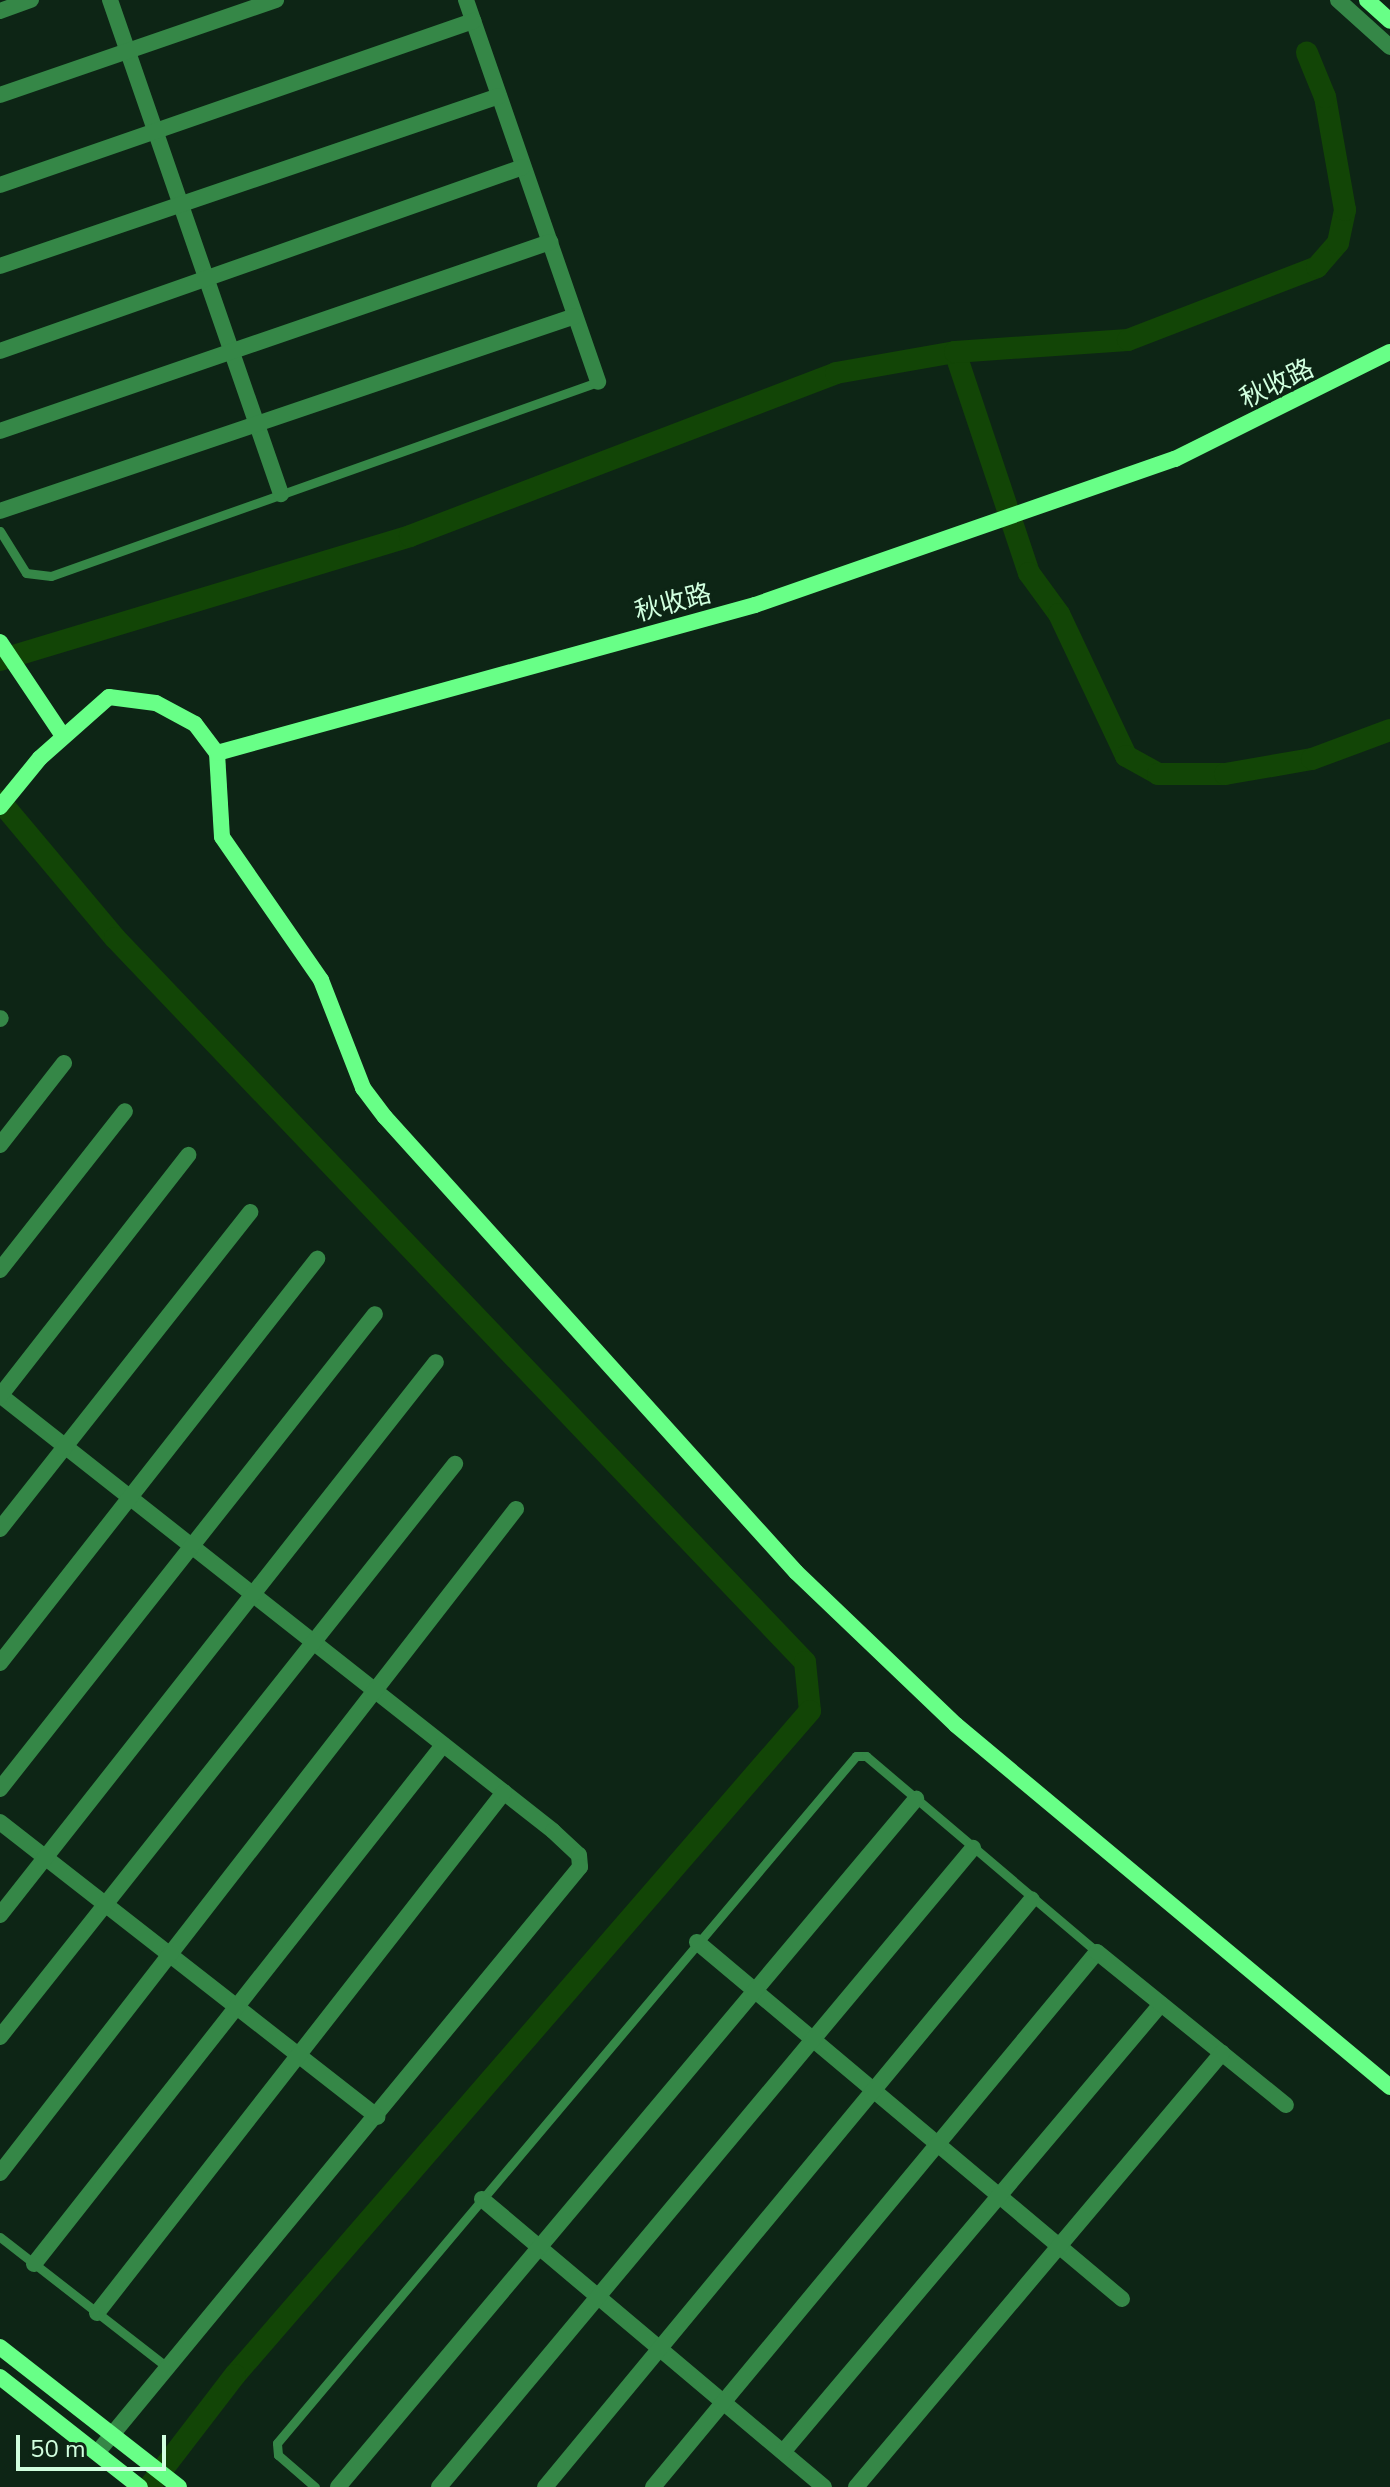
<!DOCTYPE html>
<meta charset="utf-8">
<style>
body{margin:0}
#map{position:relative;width:1390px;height:2487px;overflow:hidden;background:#0d2515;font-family:"Nunito Sans","Noto Sans SC",sans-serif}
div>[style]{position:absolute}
.canal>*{height:22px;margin:-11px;padding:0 11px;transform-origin:11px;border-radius:11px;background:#124506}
.lane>*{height:9px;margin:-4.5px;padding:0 4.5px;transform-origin:4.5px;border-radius:4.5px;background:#358747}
.street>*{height:16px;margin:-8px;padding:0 8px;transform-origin:8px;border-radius:8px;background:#358747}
.secondary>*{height:16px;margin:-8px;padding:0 8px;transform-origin:8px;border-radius:8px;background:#68ff87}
span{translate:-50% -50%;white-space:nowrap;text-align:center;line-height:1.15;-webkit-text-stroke:6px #0d2515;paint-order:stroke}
.street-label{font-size:26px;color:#d1ffdf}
.scale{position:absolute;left:16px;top:2435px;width:150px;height:36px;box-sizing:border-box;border:4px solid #d1ffdf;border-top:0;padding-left:10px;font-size:24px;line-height:28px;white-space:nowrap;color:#d1ffdf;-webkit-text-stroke:6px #0d2515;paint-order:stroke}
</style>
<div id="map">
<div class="canal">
<div style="left:955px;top:352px;width:233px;rotate:71.5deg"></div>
<div style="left:1029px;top:573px;width:51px;rotate:53.8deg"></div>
<div style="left:1059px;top:614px;width:157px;rotate:64.7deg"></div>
<div style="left:1126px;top:756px;width:37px;rotate:29deg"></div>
<div style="left:1158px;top:774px;width:67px"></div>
<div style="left:1225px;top:774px;width:88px;rotate:-9.8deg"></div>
<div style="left:1312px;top:759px;width:83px;rotate:-20.4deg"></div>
<div style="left:0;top:660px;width:428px;rotate:-16.8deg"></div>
<div style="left:410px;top:536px;width:456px;rotate:-20.9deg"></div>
<div style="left:836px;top:373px;width:121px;rotate:-10deg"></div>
<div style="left:955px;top:352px;width:173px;rotate:-4deg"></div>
<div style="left:1128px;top:340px;width:203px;rotate:-21.1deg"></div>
<div style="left:1317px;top:267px;width:32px;rotate:-49deg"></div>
<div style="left:1338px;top:243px;width:34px;rotate:-78deg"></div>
<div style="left:1345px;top:210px;width:115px;rotate:-100deg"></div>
<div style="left:1325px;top:97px;width:48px;rotate:-112.2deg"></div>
<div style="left:0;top:801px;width:179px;rotate:50deg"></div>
<div style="left:115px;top:938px;width:1000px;rotate:46.38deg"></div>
<div style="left:805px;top:1662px;width:49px;rotate:84.2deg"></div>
<div style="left:810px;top:1711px;width:878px;rotate:130.89deg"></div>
<div style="left:235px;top:2375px;width:141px;rotate:127.5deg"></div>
</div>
<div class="lane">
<div style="left:0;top:531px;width:49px;rotate:58.2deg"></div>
<div style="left:26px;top:573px;width:25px;rotate:7deg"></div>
<div style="left:51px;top:576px;width:580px;rotate:-19.53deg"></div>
<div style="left:0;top:2237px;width:213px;rotate:37.9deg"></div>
<div style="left:315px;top:2487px;width:49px;rotate:-139.1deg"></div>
<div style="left:278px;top:2455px;width:12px;rotate:-95deg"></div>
<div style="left:277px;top:2443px;width:898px;rotate:-49.88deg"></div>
<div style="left:856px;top:1756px;width:10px"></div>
<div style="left:866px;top:1756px;width:303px;rotate:40.3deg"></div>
</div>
<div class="street">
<div style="left:110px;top:0;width:523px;rotate:70.91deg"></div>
<div style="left:466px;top:0;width:404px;rotate:70.9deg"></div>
<div style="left:1338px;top:0;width:70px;rotate:42.1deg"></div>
<div style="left:0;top:11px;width:33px;rotate:-20deg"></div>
<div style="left:0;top:95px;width:292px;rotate:-19deg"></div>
<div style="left:0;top:185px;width:501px;rotate:-19.12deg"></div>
<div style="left:0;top:266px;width:527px;rotate:-18.81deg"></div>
<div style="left:0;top:351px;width:554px;rotate:-19.38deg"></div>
<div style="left:0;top:431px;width:582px;rotate:-18.96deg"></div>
<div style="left:0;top:511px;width:607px;rotate:-18.73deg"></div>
<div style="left:0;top:1019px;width:1px;rotate:-45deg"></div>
<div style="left:0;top:1145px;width:104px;rotate:-52deg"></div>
<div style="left:0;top:1270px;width:202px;rotate:-51.8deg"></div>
<div style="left:0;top:1395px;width:704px;rotate:38.25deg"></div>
<div style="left:553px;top:1831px;width:35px;rotate:43deg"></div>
<div style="left:579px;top:1855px;width:12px;rotate:85deg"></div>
<div style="left:580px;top:1867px;width:759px;rotate:129.5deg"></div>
<div style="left:0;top:1396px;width:306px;rotate:-52deg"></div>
<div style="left:0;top:1529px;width:404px;rotate:-51.7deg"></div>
<div style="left:0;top:1663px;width:514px;rotate:-51.88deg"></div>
<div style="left:0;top:1789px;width:605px;rotate:-51.71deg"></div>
<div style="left:0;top:1822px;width:479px;rotate:38deg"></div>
<div style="left:0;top:1915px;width:704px;rotate:-51.75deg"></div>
<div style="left:697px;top:1942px;width:555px;rotate:40.03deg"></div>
<div style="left:0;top:2037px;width:732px;rotate:-51.55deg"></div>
<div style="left:0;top:2173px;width:841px;rotate:-52.15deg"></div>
<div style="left:482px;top:2199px;width:447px;rotate:40.1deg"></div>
<div style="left:34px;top:2264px;width:661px;rotate:-51.76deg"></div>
<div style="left:97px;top:2313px;width:661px;rotate:-52deg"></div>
<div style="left:783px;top:2452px;width:586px;rotate:-49.84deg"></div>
<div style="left:338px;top:2487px;width:899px;rotate:-49.97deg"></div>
<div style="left:439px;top:2487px;width:833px;rotate:-50.12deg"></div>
<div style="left:545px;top:2487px;width:763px;rotate:-50.37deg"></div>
<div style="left:653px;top:2487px;width:695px;rotate:-50.31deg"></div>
<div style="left:1097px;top:1952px;width:243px;rotate:39deg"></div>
<div style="left:856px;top:2487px;width:568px;rotate:-49.86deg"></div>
</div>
<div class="secondary">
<div style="left:1367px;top:0;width:31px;rotate:42deg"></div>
<div style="left:0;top:642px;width:113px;rotate:56.2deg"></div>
<div style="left:217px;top:753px;width:84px;rotate:86.6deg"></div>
<div style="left:222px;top:837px;width:174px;rotate:55.3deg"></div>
<div style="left:321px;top:980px;width:116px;rotate:68.7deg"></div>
<div style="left:363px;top:1088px;width:36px;rotate:53deg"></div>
<div style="left:385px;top:1117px;width:613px;rotate:47.91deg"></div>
<div style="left:796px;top:1572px;width:221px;rotate:43.7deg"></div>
<div style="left:956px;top:1725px;width:565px;rotate:39.83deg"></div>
<div style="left:217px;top:753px;width:558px;rotate:-15.38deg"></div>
<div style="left:755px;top:605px;width:445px;rotate:-19.2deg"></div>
<div style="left:1175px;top:459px;width:240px;rotate:-26.5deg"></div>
<div style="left:0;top:807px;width:63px;rotate:-50.8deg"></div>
<div style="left:40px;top:758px;width:92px;rotate:-41.5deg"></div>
<div style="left:109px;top:697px;width:47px;rotate:7.3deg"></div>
<div style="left:156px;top:703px;width:44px;rotate:28.3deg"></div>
<div style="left:195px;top:724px;width:36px;rotate:53deg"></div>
<div style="left:0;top:2347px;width:227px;rotate:38deg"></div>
<div style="left:0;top:2377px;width:178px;rotate:38.2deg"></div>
</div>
<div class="street-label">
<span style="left:1277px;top:384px;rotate:-26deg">秋收路</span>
<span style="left:673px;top:603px;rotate:-15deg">秋收路</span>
</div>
<div class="scale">50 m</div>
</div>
